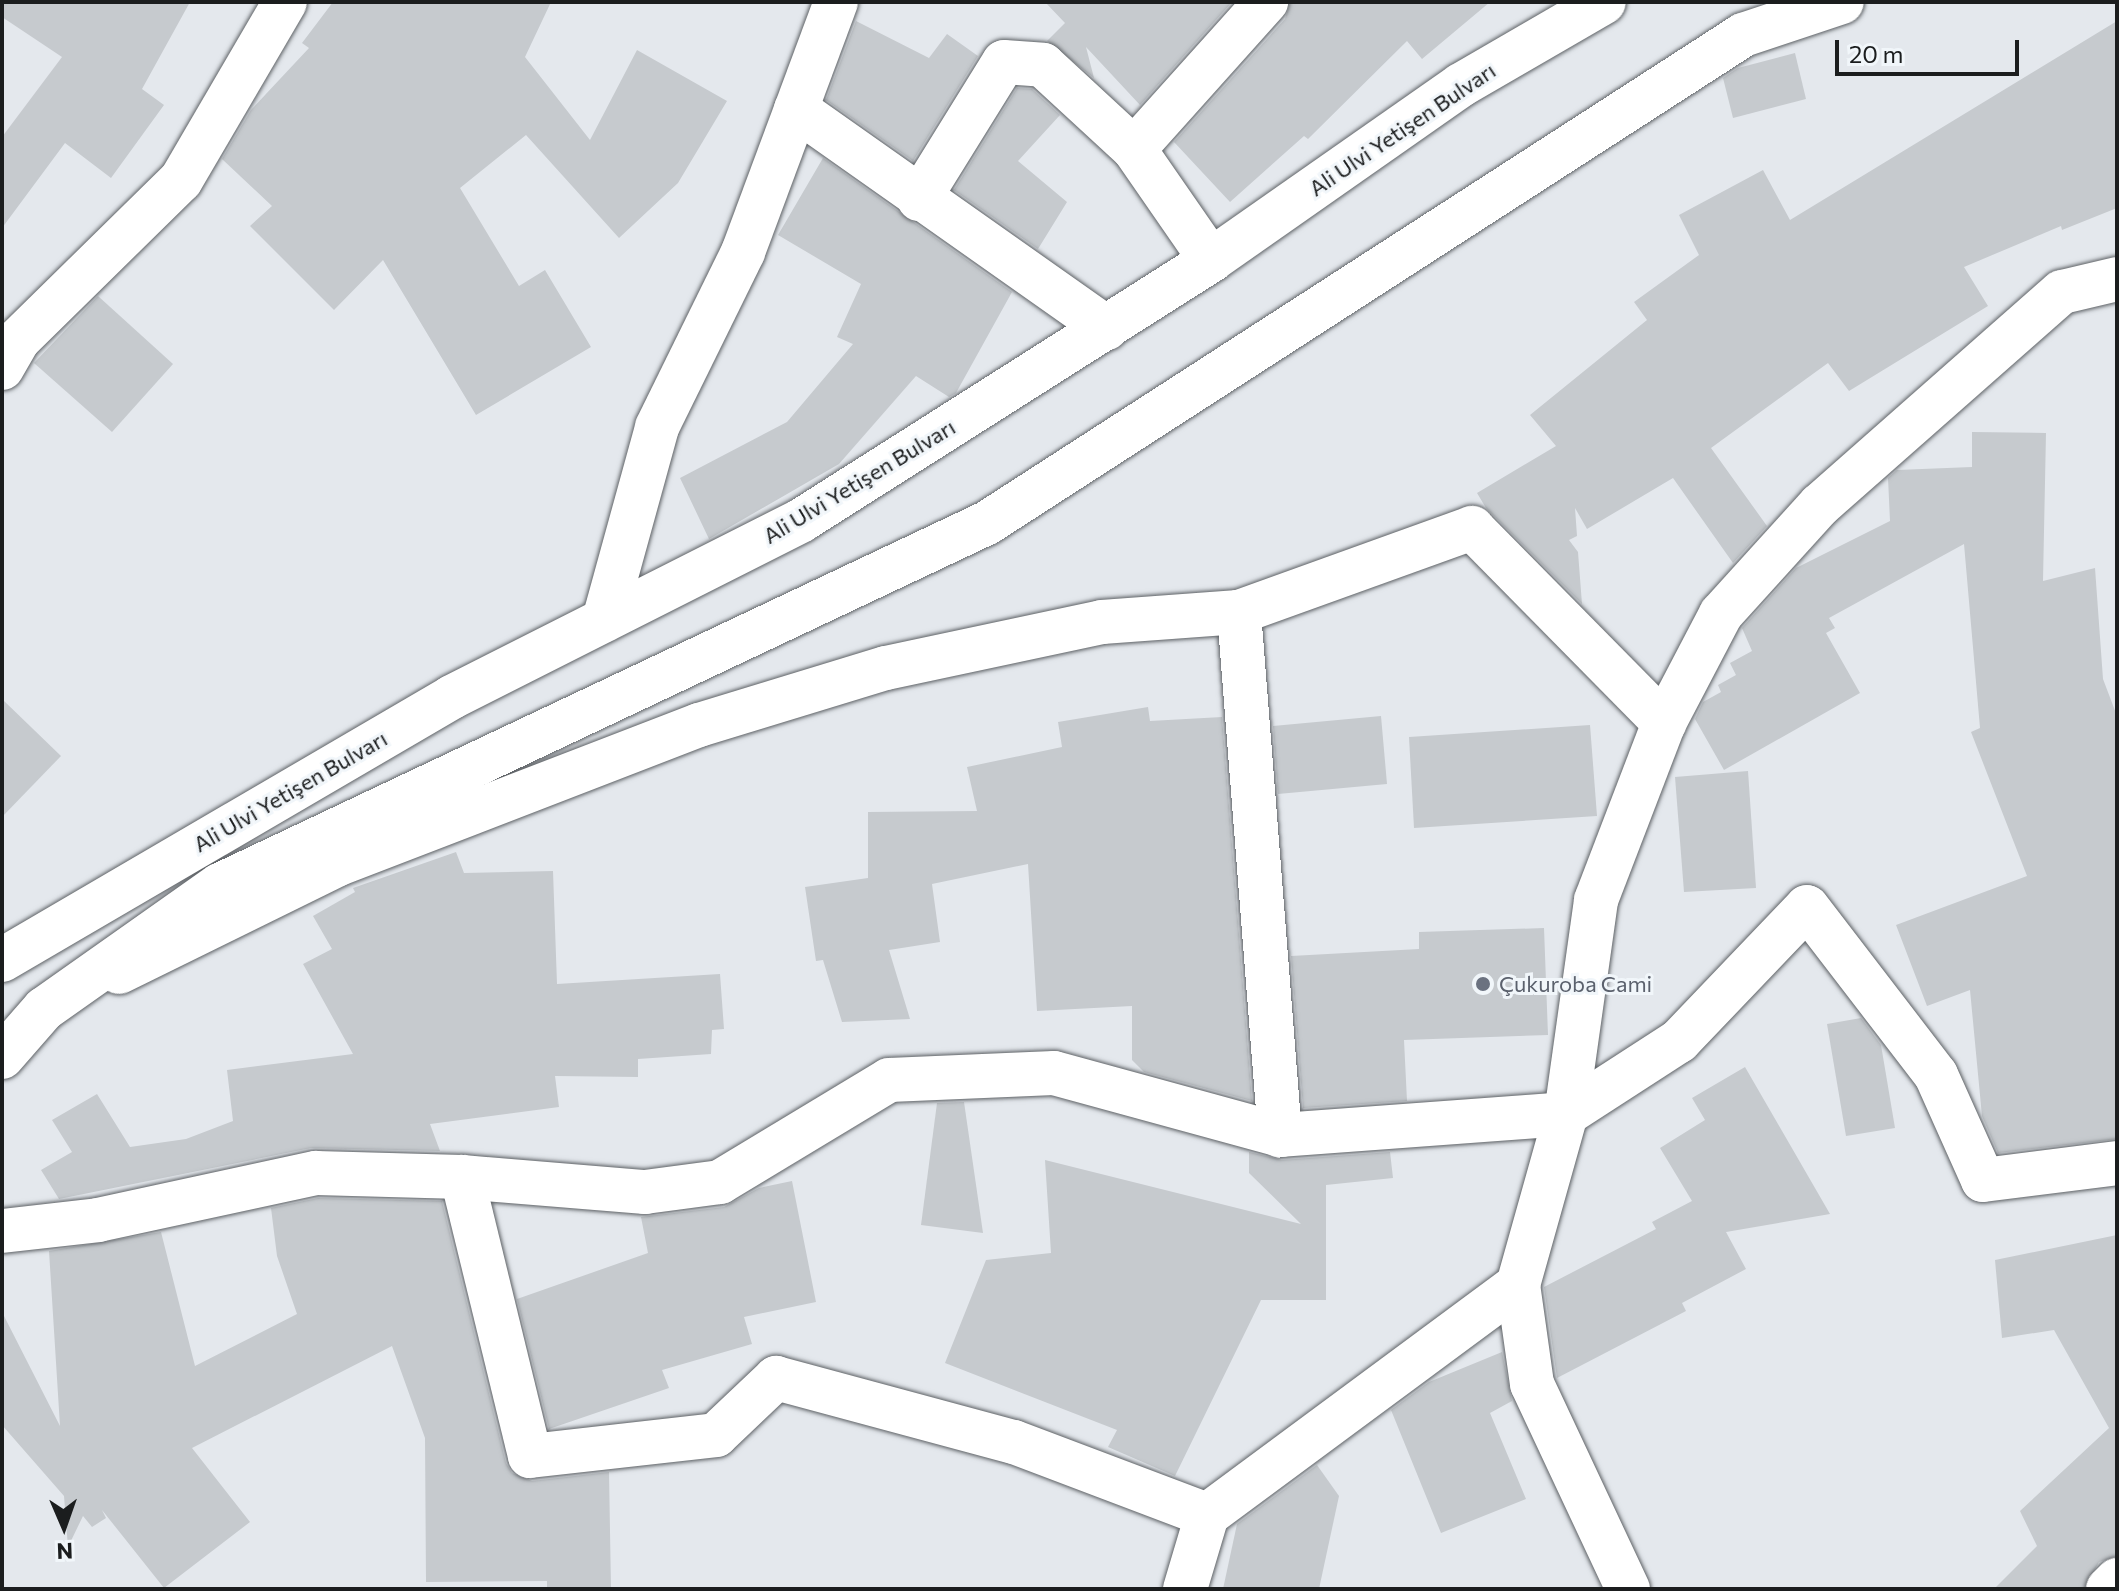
<!DOCTYPE html>
<meta charset="utf-8">
<style>
body{margin:0}
#map{position:relative;width:2119px;height:1591px;overflow:hidden;background:#e4e8ed;font-family:Commissioner,sans-serif}
div>[style]{position:absolute}
.building>*{inset:0;background:#c6cace}
.roads{filter:drop-shadow(0 0 2px #5d6165) drop-shadow(0 0 2px #5d6165)}
.street>*{height:44px;margin:-22px;padding:0 22px;transform-origin:22px;border-radius:22px;background:#fff}
.secondary>*{height:44px;margin:-22px;padding:0 22px;transform-origin:22px;border-radius:22px;background:#fff}
.dots>*{width:22px;height:22px;translate:-50% -50%;box-sizing:border-box;border:4px solid #f1f6fa;border-radius:50%}
span{translate:-50% -50%;white-space:nowrap;text-align:center;line-height:1.15;-webkit-text-stroke:6px #f1f6fa;paint-order:stroke}
.street-label{font-size:22px;color:#1b1d1e}
.worship-label{font-size:22px;color:#5b616d}
.left{translate:0 -50%;text-align:left}
.frame{position:absolute;inset:0;border:4px solid #1b1d1e;pointer-events:none}
.north{position:absolute;left:24px;top:1487px;width:80px;height:80px;-webkit-text-stroke:6px #f1f6fa;paint-order:stroke;rotate:178deg;font-size:22px;font-weight:700;line-height:32px;text-align:center;color:#1b1d1e}
.north::after{content:'';display:block;margin:auto;width:28px;height:36px;background:#1b1d1e;clip-path:polygon(50% 0,100% 100%,50% 72%,0 100%)}
.scale{position:absolute;left:1835px;top:40px;width:184px;height:36px;box-sizing:border-box;border:4px solid #1b1d1e;border-top:0;padding-left:10px;font-size:24px;line-height:28px;white-space:nowrap;color:#1b1d1e;-webkit-text-stroke:6px #f1f6fa;paint-order:stroke}
</style>
<div id="map">
<div class="building">
<div style="clip-path:polygon(2px 2px,190px 2px,142px 89px,164px 105px,111px 178px,65px 143px,2px 228px,2px 137px,62px 57px,2px 17px)"></div>
<div style="clip-path:polygon(333px 2px,551px 2px,525px 57px,590px 140px,637px 50px,727px 101px,678px 183px,619px 238px,526px 135px,460px 188px,519px 286px,545px 270px,591px 347px,476px 415px,383px 260px,334px 310px,250px 226px,272px 206px,222px 159px,251px 110px,309px 48px,302px 43px)"></div>
<div style="clip-path:polygon(1045px 2px,1232px 2px,1140px 105px,1086px 47px,1094px 78px,1047px 41px,1065px 23px)"></div>
<div style="clip-path:polygon(1290px 2px,1490px 2px,1422px 59px,1407px 41px,1308px 139px,1304px 136px,1230px 202px,1174px 142px,1285px 19px)"></div>
<div style="clip-path:polygon(856px 21px,929px 58px,947px 34px,978px 56px,913px 161px,826px 100px)"></div>
<div style="clip-path:polygon(2117px 21px,2117px 208px,2062px 230px,2061px 226px,1964px 267px,1988px 306px,1849px 391px,1828px 363px,1711px 448px,1767px 526px,1733px 563px,1673px 478px,1587px 529px,1575px 508px,1577px 536px,1569px 540px,1578px 552px,1582px 604px,1486px 508px,1477px 493px,1556px 446px,1530px 415px,1647px 320px,1634px 302px,1699px 255px,1679px 215px,1763px 170px,1790px 220px)"></div>
<div style="clip-path:polygon(1795px 53px,1806px 99px,1733px 118px,1723px 78px,1738px 68px)"></div>
<div style="clip-path:polygon(1017px 88px,1032px 89px,1060px 115px,1018px 161px,1067px 202px,1038px 249px,954px 190px)"></div>
<div style="clip-path:polygon(823px 158px,1012px 292px,956px 393px,949px 397px,916px 376px,839px 464px,709px 539px,680px 478px,787px 422px,853px 344px,837px 337px,861px 284px,778px 235px)"></div>
<div style="clip-path:polygon(98px 296px,173px 364px,112px 432px,34px 363px)"></div>
<div style="clip-path:polygon(1972px 432px,2046px 433px,2043px 581px,2095px 568px,2103px 679px,2117px 716px,2117px 1139px,1998px 1153px,1982px 1116px,1970px 990px,1927px 1006px,1896px 925px,2027px 876px,1971px 732px,1980px 728px,1964px 544px,1829px 618px,1835px 628px,1826px 633px,1860px 693px,1724px 770px,1695px 719px,1703px 702px,1721px 692px,1718px 685px,1736px 675px,1730px 663px,1752px 651px,1742px 628px,1796px 568px,1890px 521px,1888px 478px,1897px 470px,1972px 467px)"></div>
<div style="clip-path:polygon(2px 699px,61px 756px,2px 817px)"></div>
<div style="clip-path:polygon(1148px 707px,1150px 721px,1222px 717px,1252px 1101px,1144px 1072px,1132px 1060px,1132px 1006px,1037px 1011px,1028px 864px,932px 884px,940px 942px,889px 950px,910px 1019px,842px 1022px,823px 960px,816px 961px,805px 887px,868px 878px,868px 812px,977px 811px,967px 767px,1062px 747px,1058px 722px)"></div>
<div style="clip-path:polygon(1381px 716px,1387px 784px,1278px 794px,1273px 726px)"></div>
<div style="clip-path:polygon(1590px 725px,1597px 816px,1414px 828px,1409px 737px)"></div>
<div style="clip-path:polygon(1748px 771px,1756px 888px,1684px 892px,1675px 777px)"></div>
<div style="clip-path:polygon(456px 852px,464px 873px,553px 871px,557px 984px,720px 974px,724px 1029px,712px 1030px,711px 1054px,638px 1059px,638px 1077px,555px 1076px,559px 1107px,430px 1124px,440px 1151px,311px 1148px,59px 1199px,41px 1170px,72px 1152px,52px 1120px,97px 1094px,130px 1147px,186px 1139px,233px 1121px,227px 1070px,353px 1054px,303px 964px,332px 949px,313px 916px,355px 892px,353px 888px)"></div>
<div style="clip-path:polygon(1544px 928px,1548px 1035px,1404px 1040px,1407px 1101px,1303px 1108px,1291px 956px,1419px 949px,1419px 932px)"></div>
<div style="clip-path:polygon(1861px 1018px,1881px 1045px,1895px 1128px,1846px 1136px,1827px 1024px)"></div>
<div style="clip-path:polygon(1745px 1067px,1830px 1214px,1726px 1232px,1746px 1269px,1682px 1303px,1686px 1311px,1557px 1378px,1544px 1287px,1656px 1229px,1652px 1222px,1692px 1201px,1660px 1148px,1705px 1120px,1692px 1098px)"></div>
<div style="clip-path:polygon(964px 1102px,983px 1233px,921px 1225px,937px 1103px)"></div>
<div style="clip-path:polygon(1249px 1152px,1282px 1160px,1390px 1152px,1393px 1178px,1326px 1185px,1326px 1300px,1261px 1300px,1175px 1476px,1108px 1447px,1117px 1430px,945px 1363px,986px 1260px,1051px 1253px,1045px 1160px,1301px 1224px,1249px 1173px)"></div>
<div style="clip-path:polygon(792px 1181px,816px 1302px,744px 1317px,752px 1344px,662px 1370px,669px 1388px,549px 1429px,517px 1299px,648px 1253px,641px 1217px,724px 1207px,759px 1188px)"></div>
<div style="clip-path:polygon(318px 1198px,442px 1201px,506px 1463px,512px 1473px,532px 1481px,609px 1472px,611px 1589px,547px 1589px,547px 1581px,426px 1582px,425px 1438px,392px 1346px,192px 1448px,250px 1522px,164px 1588px,102px 1510px,106px 1518px,92px 1527px,83px 1516px,68px 1547px,64px 1496px,2px 1425px,2px 1312px,60px 1426px,49px 1251px,161px 1232px,195px 1366px,297px 1314px,277px 1256px,271px 1208px)"></div>
<div style="clip-path:polygon(2117px 1235px,2117px 1556px,2099px 1562px,2084px 1589px,1994px 1589px,2037px 1546px,2020px 1511px,2109px 1428px,2054px 1330px,2002px 1338px,1995px 1260px)"></div>
<div style="clip-path:polygon(1502px 1352px,1512px 1401px,1490px 1413px,1526px 1499px,1441px 1533px,1391px 1410px,1429px 1382px)"></div>
<div style="clip-path:polygon(1317px 1465px,1339px 1496px,1319px 1589px,1223px 1589px,1237px 1524px)"></div>
</div>
<div class="roads">
<div class="street">
<div style="left:796px;top:109px;width:380px;rotate:35.2deg"></div>
<div style="left:1134px;top:149px;width:198px;rotate:-48.1deg"></div>
<div style="left:919px;top:199px;width:161px;rotate:-58.2deg"></div>
<div style="left:1004px;top:62px;width:39px;rotate:4deg"></div>
<div style="left:1043px;top:65px;width:124px;rotate:42.7deg"></div>
<div style="left:1134px;top:149px;width:135px;rotate:55.3deg"></div>
<div style="left:2px;top:368px;width:32px;rotate:-60deg"></div>
<div style="left:18px;top:340px;width:228px;rotate:-44.5deg"></div>
<div style="left:181px;top:180px;width:206px;rotate:-59.7deg"></div>
<div style="left:1239px;top:612px;width:525px;rotate:85.52deg"></div>
<div style="left:604px;top:620px;width:200px;rotate:-74.6deg"></div>
<div style="left:657px;top:427px;width:195px;rotate:-63.8deg"></div>
<div style="left:743px;top:252px;width:267px;rotate:-69.6deg"></div>
<div style="left:119px;top:972px;width:242px;rotate:-26.2deg"></div>
<div style="left:336px;top:865px;width:389px;rotate:-21.1deg"></div>
<div style="left:699px;top:725px;width:195px;rotate:-17deg"></div>
<div style="left:886px;top:668px;width:221px;rotate:-12deg"></div>
<div style="left:1102px;top:622px;width:137px;rotate:-4.2deg"></div>
<div style="left:1239px;top:612px;width:248px;rotate:-19.8deg"></div>
<div style="left:1472px;top:528px;width:274px;rotate:45.4deg"></div>
<div style="left:462px;top:1177px;width:287px;rotate:76.3deg"></div>
<div style="left:530px;top:1456px;width:187px;rotate:-6.4deg"></div>
<div style="left:716px;top:1435px;width:83px;rotate:-43.5deg"></div>
<div style="left:776px;top:1378px;width:246px;rotate:15.1deg"></div>
<div style="left:1014px;top:1442px;width:206px;rotate:20.7deg"></div>
<div style="left:2px;top:1231px;width:97px;rotate:-6.5deg"></div>
<div style="left:98px;top:1220px;width:223px;rotate:-12.2deg"></div>
<div style="left:316px;top:1173px;width:146px;rotate:1.6deg"></div>
<div style="left:462px;top:1177px;width:184px;rotate:4.7deg"></div>
<div style="left:645px;top:1192px;width:76px;rotate:-7.6deg"></div>
<div style="left:720px;top:1182px;width:197px;rotate:-31.1deg"></div>
<div style="left:889px;top:1080px;width:165px;rotate:-2.4deg"></div>
<div style="left:1054px;top:1073px;width:234px;rotate:15.3deg"></div>
<div style="left:1280px;top:1135px;width:287px;rotate:-4.2deg"></div>
<div style="left:1566px;top:1114px;width:135px;rotate:-32.9deg"></div>
<div style="left:1679px;top:1041px;width:185px;rotate:-46.3deg"></div>
<div style="left:1807px;top:907px;width:212px;rotate:52.5deg"></div>
<div style="left:1936px;top:1075px;width:115px;rotate:65.9deg"></div>
<div style="left:1983px;top:1180px;width:135px;rotate:-7.2deg"></div>
<div style="left:1185px;top:1589px;width:77px;rotate:-73.4deg"></div>
<div style="left:1207px;top:1515px;width:387px;rotate:-36.5deg"></div>
<div style="left:1628px;top:1589px;width:226px;rotate:-115.1deg"></div>
<div style="left:1532px;top:1384px;width:100px;rotate:-98deg"></div>
<div style="left:1518px;top:1285px;width:178px;rotate:-74.3deg"></div>
<div style="left:1566px;top:1114px;width:216px;rotate:-82deg"></div>
<div style="left:1596px;top:900px;width:190px;rotate:-69deg"></div>
<div style="left:1664px;top:723px;width:123px;rotate:-62.4deg"></div>
<div style="left:1721px;top:614px;width:147px;rotate:-47.8deg"></div>
<div style="left:1820px;top:505px;width:322px;rotate:-41.4deg"></div>
<div style="left:2062px;top:292px;width:57px;rotate:-13.3deg"></div>
<div style="left:2108px;top:1589px;width:13px;rotate:-45deg"></div>
</div>
<div class="secondary">
<div style="left:2px;top:960px;width:521px;rotate:-30.3deg"></div>
<div style="left:452px;top:697px;width:392px;rotate:-26.8deg"></div>
<div style="left:802px;top:520px;width:485px;rotate:-32.4deg"></div>
<div style="left:1211px;top:260px;width:305px;rotate:-35deg"></div>
<div style="left:1461px;top:85px;width:165px;rotate:-30.1deg"></div>
<div style="left:2px;top:1057px;width:64px;rotate:-48.8deg"></div>
<div style="left:44px;top:1009px;width:215px;rotate:-35.2deg"></div>
<div style="left:220px;top:885px;width:848px;rotate:-25.27deg"></div>
<div style="left:987px;top:523px;width:900px;rotate:-32.84deg"></div>
<div style="left:1743px;top:35px;width:104px;rotate:-18.4deg"></div>
</div>
</div>
<div class="dots">
<div style="left:1483px;top:984px;background:#6b7280"></div>
</div>
<div class="street-label">
<span style="left:1402px;top:129px;rotate:-34deg">Ali Ulvi Yetişen Bulvarı</span>
<span style="left:859px;top:481px;rotate:-31deg">Ali Ulvi Yetişen Bulvarı</span>
<span style="left:290px;top:791px;rotate:-30deg">Ali Ulvi Yetişen Bulvarı</span>
</div>
<div class="worship-label">
<span class="left" style="left:1499px;top:984px">Çukuroba Cami</span>
</div>
<div class="frame"></div>
<div class="north">N</div>
<div class="scale">20 m</div>
</div>
